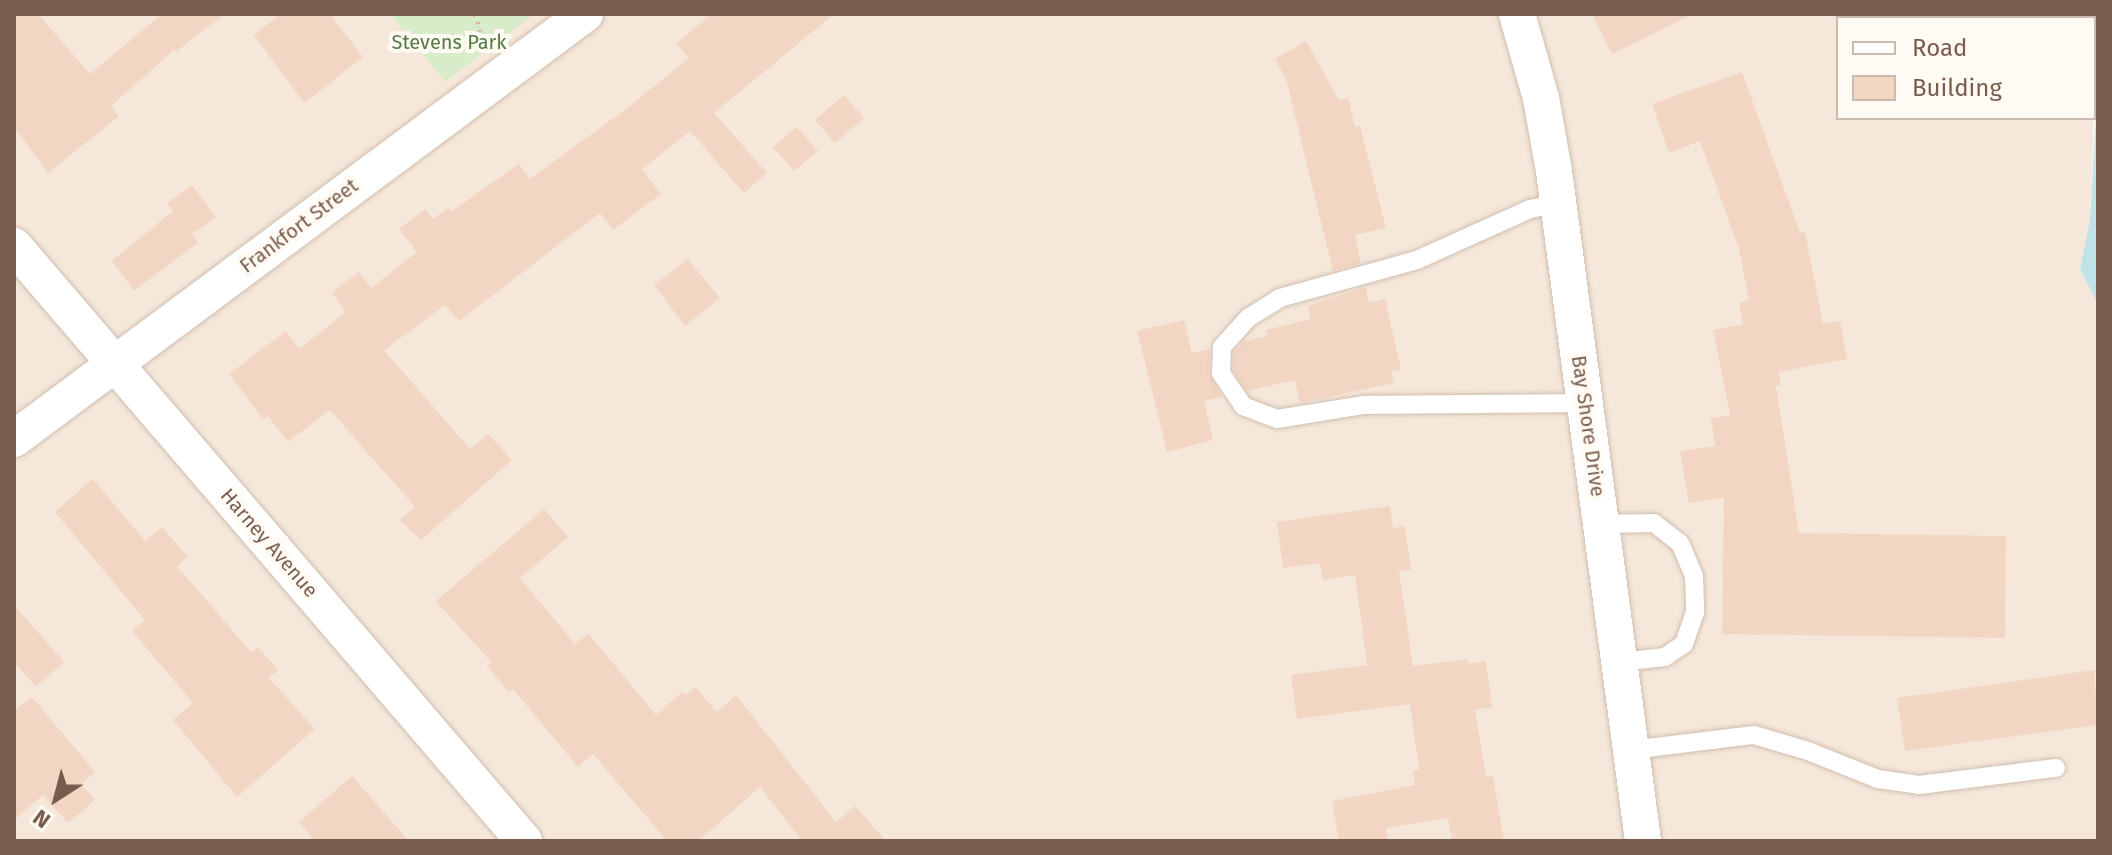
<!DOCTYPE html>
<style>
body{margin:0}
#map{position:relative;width:2112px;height:855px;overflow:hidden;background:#fdf6ec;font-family:"Fira Sans",sans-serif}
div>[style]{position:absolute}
.residential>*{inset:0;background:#f5e8da}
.green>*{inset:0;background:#d8ecc9}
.water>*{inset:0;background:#bfe3e8}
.building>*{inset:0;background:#f3d5c3}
.path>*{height:5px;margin-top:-2.5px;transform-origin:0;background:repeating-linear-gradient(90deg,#d9b8a5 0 2px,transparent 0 8px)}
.roads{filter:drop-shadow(0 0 2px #d1beb0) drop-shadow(0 0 2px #d1beb0)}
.lane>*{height:18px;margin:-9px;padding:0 9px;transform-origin:9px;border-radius:9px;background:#fff}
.street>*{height:36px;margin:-18px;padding:0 18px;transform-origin:18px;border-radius:18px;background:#fff}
span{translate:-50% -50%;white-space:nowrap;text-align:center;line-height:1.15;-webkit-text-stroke:8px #fffaf3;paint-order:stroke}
.park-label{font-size:20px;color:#537a41}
.street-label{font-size:20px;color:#7a5c4d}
.frame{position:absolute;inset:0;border:16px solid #7a5c4d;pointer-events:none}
.legend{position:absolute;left:1836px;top:16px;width:260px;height:104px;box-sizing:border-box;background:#fffaf3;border:2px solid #cabbb1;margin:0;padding:10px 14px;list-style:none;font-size:24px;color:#7a5c4d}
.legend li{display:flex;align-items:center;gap:16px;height:40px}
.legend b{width:40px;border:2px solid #cabbb1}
.north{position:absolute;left:16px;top:759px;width:80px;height:80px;-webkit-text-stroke:6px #fffaf3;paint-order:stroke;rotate:216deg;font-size:22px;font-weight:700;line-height:32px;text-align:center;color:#7a5c4d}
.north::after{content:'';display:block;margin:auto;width:28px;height:36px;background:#7a5c4d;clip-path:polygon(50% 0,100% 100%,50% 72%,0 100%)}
</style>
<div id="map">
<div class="residential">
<div style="clip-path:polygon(evenodd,14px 14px,2098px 14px,2090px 221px,2080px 269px,2098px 305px,2098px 841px,14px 841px,14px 14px,1838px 18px,2094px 18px,2094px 118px,1838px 118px,1838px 18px)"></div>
</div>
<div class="green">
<div style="clip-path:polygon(390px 14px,534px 14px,445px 82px)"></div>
</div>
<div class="water">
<div style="clip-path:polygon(2098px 79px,2098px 305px,2080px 269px,2090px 221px)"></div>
</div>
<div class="building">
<div style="clip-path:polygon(14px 14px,38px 14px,90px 74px,162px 14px,224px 14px,176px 52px,174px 50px,121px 97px,111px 106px,119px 116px,48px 173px,14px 127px)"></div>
<div style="clip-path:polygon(281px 14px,330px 14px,363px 57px,304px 103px,254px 35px)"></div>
<div style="clip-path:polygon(711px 14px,834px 14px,714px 113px,767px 173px,744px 193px,690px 131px,642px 169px,661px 194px,613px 230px,600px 213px,459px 321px,445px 305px,384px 350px,470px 449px,488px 434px,512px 460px,421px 540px,400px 520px,415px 507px,330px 410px,288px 442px,268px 416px,263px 419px,229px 374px,286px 331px,299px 349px,346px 312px,332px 293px,359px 272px,371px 288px,417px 252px,399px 229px,425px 209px,433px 219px,449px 207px,452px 211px,519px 164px,530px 179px,626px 109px,689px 58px,676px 44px)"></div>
<div style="clip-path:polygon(1592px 14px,1693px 14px,1612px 54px)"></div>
<div style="clip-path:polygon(1306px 41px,1339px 100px,1348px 98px,1355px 127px,1360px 126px,1386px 228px,1355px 235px,1361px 263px,1333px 271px,1286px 79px,1275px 59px)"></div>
<div style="clip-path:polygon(1742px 72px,1800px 233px,1805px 232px,1823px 324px,1840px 321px,1847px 359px,1778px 372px,1781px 385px,1776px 386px,1799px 533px,2006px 536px,2005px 638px,1722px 634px,1724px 498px,1689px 503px,1680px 451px,1715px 446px,1711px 418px,1730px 415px,1713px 330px,1743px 324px,1739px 303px,1749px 300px,1739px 249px,1700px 141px,1669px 153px,1652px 104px)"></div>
<div style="clip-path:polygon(844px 95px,864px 118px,835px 143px,815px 120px)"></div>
<div style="clip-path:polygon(797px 127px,818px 151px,794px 171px,773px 147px)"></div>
<div style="clip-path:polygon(192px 185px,216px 217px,192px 234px,198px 243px,134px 291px,112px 261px,173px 211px,167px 203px)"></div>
<div style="clip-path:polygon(688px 259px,720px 298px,685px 326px,654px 285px)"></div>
<div style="clip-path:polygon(1366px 287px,1369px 303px,1385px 299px,1401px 369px,1391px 371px,1394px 383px,1300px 403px,1295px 380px,1247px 391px,1233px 370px,1234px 352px,1244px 341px,1267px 336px,1266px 330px,1311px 319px,1308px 306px)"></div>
<div style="clip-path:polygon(1184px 320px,1192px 353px,1210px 349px,1209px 373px,1222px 397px,1204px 401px,1213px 440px,1167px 452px,1137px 331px)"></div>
<div style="clip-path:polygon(93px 479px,145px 541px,162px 527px,188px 557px,177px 566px,251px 652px,258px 647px,278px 670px,269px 678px,315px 729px,237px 797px,173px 720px,193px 703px,132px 631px,145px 620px,55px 512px)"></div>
<div style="clip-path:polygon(1390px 506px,1393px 528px,1405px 526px,1411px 570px,1399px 571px,1413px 666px,1467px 659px,1468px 664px,1486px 661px,1492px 707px,1475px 710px,1486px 777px,1493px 776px,1504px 841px,1452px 841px,1448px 818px,1386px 828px,1388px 841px,1339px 841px,1332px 801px,1415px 785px,1413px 771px,1419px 770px,1410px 704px,1297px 719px,1291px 675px,1367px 665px,1355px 575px,1323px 580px,1320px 563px,1283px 568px,1277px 522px)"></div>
<div style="clip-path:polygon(544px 509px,568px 537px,520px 578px,575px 644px,588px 633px,656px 715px,683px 691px,686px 695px,695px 687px,717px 712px,736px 695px,836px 822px,855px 806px,886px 841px,802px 841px,760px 787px,698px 841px,667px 841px,593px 754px,578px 767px,513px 689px,509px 692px,487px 666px,491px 662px,436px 601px)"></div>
<div style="clip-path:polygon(14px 605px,64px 662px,36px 687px,14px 662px)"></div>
<div style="clip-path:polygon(2094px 670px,2098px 725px,1905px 751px,1897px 698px)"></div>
<div style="clip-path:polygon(32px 697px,95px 772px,81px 784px,95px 800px,68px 823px,43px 795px,14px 820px,14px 711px)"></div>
<div style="clip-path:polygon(352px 776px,409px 841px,315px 841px,299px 822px)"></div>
</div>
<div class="path">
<div style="left:475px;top:14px;width:31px;rotate:73deg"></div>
</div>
<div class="roads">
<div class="lane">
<div style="left:1558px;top:204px;width:28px;rotate:170deg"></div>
<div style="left:1530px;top:209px;width:124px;rotate:155.7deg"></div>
<div style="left:1417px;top:260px;width:142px;rotate:164.5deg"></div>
<div style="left:1280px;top:298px;width:36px;rotate:148deg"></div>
<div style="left:1249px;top:317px;width:40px;rotate:132deg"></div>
<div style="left:1222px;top:347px;width:26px;rotate:92deg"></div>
<div style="left:1221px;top:373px;width:40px;rotate:56deg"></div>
<div style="left:1243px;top:406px;width:36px;rotate:21deg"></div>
<div style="left:1277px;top:419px;width:87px;rotate:-9.2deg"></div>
<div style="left:1363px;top:405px;width:222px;rotate:-0.5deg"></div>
<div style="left:1601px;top:524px;width:53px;rotate:-1.1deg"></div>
<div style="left:1654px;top:523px;width:33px;rotate:38deg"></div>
<div style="left:1680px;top:543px;width:36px;rotate:67deg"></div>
<div style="left:1694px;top:576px;width:36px;rotate:88deg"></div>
<div style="left:1695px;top:612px;width:34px;rotate:109deg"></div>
<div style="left:1684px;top:644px;width:23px;rotate:146deg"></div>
<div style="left:1665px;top:657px;width:45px;rotate:173.7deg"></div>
<div style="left:1631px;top:750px;width:124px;rotate:-7deg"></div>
<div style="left:1754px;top:735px;width:56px;rotate:16.5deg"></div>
<div style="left:1808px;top:751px;width:75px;rotate:21.8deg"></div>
<div style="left:1878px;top:779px;width:41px;rotate:8.3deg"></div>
<div style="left:1919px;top:785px;width:138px;rotate:-7.1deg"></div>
</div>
<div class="street">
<div style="left:1517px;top:14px;width:87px;rotate:74.1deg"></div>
<div style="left:1541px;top:98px;width:74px;rotate:79.9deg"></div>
<div style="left:1554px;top:171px;width:676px;rotate:82.43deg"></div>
<div style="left:14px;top:246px;width:784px;rotate:49.4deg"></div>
<div style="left:14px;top:439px;width:712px;rotate:-36.66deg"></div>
</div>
</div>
<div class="park-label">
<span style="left:449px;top:42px">Stevens Park</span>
</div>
<div class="street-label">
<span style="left:299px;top:226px;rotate:-37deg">Frankfort Street</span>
<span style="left:1588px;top:426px;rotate:82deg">Bay Shore Drive</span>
<span style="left:269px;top:543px;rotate:49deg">Harney Avenue</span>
</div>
<div class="frame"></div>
<ul class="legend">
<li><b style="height:10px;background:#fff"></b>Road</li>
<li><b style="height:22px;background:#f3d5c3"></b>Building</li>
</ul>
<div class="north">N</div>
</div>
